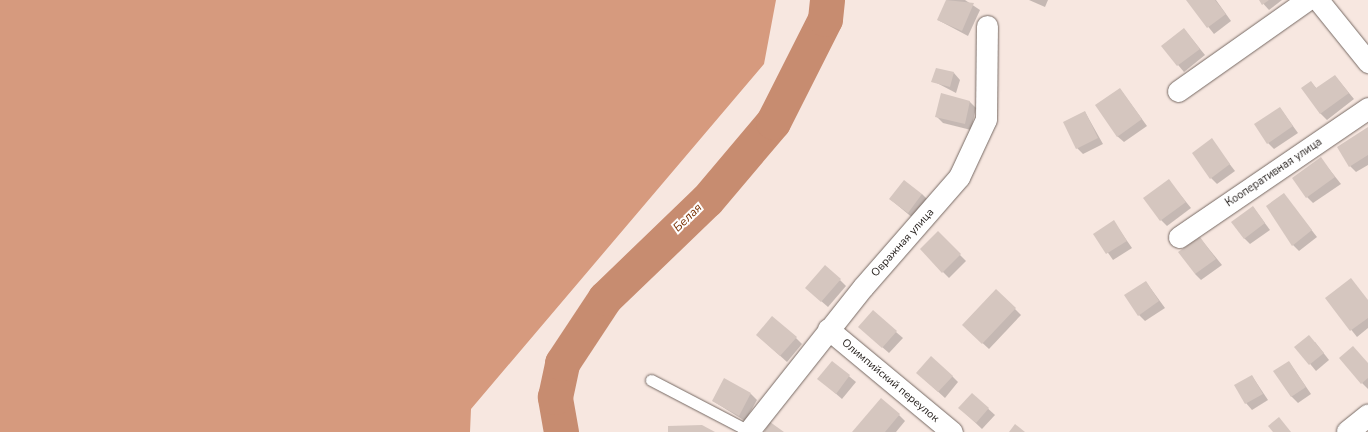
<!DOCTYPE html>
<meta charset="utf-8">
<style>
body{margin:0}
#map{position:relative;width:1368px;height:432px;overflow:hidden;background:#f7e7e0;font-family:"Nunito Sans",sans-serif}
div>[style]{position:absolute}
.forest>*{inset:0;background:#d69a7e}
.shadow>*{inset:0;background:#0003}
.river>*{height:35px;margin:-17.5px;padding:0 17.5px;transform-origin:17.5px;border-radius:17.5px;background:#c78c70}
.building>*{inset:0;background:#d5c6bf}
.roads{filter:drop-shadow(0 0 1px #766963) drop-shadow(0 0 1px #766963)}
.lane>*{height:11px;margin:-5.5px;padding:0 5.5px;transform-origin:5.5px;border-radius:5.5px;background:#fff}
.street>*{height:21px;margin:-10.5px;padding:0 10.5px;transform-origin:10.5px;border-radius:10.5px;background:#fff}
.secondary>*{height:22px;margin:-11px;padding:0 11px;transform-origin:11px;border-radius:11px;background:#fff}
span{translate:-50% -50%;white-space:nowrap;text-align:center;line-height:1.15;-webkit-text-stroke:4px #fff;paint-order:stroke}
.street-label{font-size:11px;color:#26201d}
.water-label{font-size:12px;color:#793103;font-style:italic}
</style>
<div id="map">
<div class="forest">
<div style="clip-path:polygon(0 0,776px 0,764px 64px,471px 409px,470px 432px,0 432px)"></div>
</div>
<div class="shadow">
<div style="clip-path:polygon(947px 0,965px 0,980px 10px,968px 36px,938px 20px)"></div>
<div style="clip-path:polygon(1029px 0,1048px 0,1045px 7px)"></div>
<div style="clip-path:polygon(1187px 0,1216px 0,1231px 21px,1214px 34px)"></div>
<div style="clip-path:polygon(1260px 0,1282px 0,1269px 10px)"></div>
<div style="clip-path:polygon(1184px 29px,1205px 55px,1184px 72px,1162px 46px)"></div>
<div style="clip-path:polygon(954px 73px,960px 80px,956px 93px,933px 81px)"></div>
<div style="clip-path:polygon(1335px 76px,1354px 99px,1327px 120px,1320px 113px,1311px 82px,1317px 89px)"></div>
<div style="clip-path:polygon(1120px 89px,1147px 126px,1124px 142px,1117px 136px)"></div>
<div style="clip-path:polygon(942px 95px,970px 102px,976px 108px,971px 130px,943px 123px,937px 117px)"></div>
<div style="clip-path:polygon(1280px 108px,1298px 133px,1274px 149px,1268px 143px)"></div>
<div style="clip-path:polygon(1085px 112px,1103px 144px,1083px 154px,1077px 148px)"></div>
<div style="clip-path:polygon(1368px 129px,1368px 165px,1356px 172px,1350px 166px)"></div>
<div style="clip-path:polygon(1211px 140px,1235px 171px,1217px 184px,1211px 178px)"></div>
<div style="clip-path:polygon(1321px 159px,1341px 184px,1313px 203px,1307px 197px)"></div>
<div style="clip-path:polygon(1169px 181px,1191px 208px,1167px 226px,1161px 220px)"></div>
<div style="clip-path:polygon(922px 194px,928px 200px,914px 219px,890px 199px)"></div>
<div style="clip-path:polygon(1284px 195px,1317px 237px,1299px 251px,1293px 245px)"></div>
<div style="clip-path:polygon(1253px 207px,1270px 230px,1250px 244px,1244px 238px)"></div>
<div style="clip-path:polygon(1114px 222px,1132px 248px,1113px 260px,1095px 234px)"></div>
<div style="clip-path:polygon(938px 233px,966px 261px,949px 278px,943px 272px)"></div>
<div style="clip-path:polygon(1200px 238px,1222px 265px,1201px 280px,1195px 274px)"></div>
<div style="clip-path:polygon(840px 280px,846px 286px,828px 307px,813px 294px)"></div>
<div style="clip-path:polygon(1146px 282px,1165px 308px,1145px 321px,1139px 315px)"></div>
<div style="clip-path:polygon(996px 290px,1021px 315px,989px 349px,963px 325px)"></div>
<div style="clip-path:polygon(1326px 298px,1368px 300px,1368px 328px,1357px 337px)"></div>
<div style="clip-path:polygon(896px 332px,903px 338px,889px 353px,866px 333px)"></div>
<div style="clip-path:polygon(757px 335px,796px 338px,802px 344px,787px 362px)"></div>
<div style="clip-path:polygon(1315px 342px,1329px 360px,1316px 371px,1296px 347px)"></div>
<div style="clip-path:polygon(832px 362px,856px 382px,842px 399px,819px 379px)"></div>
<div style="clip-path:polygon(1289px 362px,1311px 394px,1298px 403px,1291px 396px)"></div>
<div style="clip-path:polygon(1368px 364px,1368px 389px,1362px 383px)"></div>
<div style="clip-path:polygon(952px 376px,958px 382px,945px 398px,924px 379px)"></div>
<div style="clip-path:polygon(1252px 376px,1268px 400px,1252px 410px,1246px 403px)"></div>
<div style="clip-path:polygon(751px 394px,757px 400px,745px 421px,713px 401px)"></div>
<div style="clip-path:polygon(972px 394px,995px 415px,982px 429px,966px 414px)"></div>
<div style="clip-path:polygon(899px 415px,905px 421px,896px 432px,854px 432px)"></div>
</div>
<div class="river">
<div style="left:561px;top:432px;width:36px;rotate:-100deg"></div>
<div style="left:555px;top:397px;width:35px;rotate:-78deg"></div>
<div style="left:562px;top:363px;width:78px;rotate:-56.5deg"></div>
<div style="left:605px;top:298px;width:141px;rotate:-43.9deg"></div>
<div style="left:707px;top:200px;width:102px;rotate:-49.8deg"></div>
<div style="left:773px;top:122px;width:115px;rotate:-63.2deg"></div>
<div style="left:825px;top:19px;width:19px;rotate:-84deg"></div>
</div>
<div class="building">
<div style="clip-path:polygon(946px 0,974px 3px,962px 31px,937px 20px)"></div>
<div style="clip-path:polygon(1186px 0,1215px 0,1226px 14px,1207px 28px)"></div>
<div style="clip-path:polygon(1259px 0,1269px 0,1262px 5px)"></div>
<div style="clip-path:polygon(1184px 28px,1200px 49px,1177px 66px,1161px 46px)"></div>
<div style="clip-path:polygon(936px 68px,954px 72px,950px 87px,931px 82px)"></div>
<div style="clip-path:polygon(1335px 75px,1349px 93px,1320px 114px,1301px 88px,1311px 81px,1316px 88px)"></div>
<div style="clip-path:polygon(1120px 88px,1142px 119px,1117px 137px,1095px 105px)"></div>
<div style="clip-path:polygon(941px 93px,970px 101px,965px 124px,935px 117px)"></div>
<div style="clip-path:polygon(1280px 107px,1293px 126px,1267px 144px,1254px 124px)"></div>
<div style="clip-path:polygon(1085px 111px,1098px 138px,1076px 149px,1063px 122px)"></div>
<div style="clip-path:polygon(1368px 127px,1368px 155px,1349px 167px,1337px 147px)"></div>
<div style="clip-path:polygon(1212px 138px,1230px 164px,1210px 179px,1192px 153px)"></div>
<div style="clip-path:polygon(1321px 157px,1335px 177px,1306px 198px,1292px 178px)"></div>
<div style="clip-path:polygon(1169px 179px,1186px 202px,1160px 221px,1143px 198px)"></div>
<div style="clip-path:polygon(904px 180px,922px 194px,908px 213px,889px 199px)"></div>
<div style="clip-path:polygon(1284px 193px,1312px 230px,1292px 246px,1266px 206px)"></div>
<div style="clip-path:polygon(1253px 206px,1265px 223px,1244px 239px,1231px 222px)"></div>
<div style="clip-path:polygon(1114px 220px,1127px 241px,1106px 254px,1093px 234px)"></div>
<div style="clip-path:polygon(938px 231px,961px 254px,942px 273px,920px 249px)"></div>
<div style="clip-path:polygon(1200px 237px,1216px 259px,1195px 274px,1178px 252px)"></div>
<div style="clip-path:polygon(825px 265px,841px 279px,821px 302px,805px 288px)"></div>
<div style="clip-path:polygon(1351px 278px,1368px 300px,1368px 318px,1350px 331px,1325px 298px)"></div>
<div style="clip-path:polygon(1146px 281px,1159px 301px,1138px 316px,1124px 295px)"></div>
<div style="clip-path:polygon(996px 289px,1016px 308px,982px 344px,962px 325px)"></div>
<div style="clip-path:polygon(873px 310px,897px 331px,882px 348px,858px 327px)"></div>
<div style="clip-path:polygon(772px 316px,797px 337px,780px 356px,756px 335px)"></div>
<div style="clip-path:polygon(1309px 335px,1324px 353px,1309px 365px,1294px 347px)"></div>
<div style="clip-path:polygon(1353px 346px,1368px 363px,1368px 378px,1361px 384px,1339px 358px)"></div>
<div style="clip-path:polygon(931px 356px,953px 376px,938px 392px,916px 373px)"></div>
<div style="clip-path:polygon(832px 361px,850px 375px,836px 394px,817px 379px)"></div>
<div style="clip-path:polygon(1289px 361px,1306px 387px,1291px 397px,1273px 371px)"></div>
<div style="clip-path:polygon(1252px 375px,1263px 394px,1245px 404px,1234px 385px)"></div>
<div style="clip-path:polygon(724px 378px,751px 393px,739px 416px,712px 401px)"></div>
<div style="clip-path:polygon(972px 393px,989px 408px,976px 423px,958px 408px)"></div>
<div style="clip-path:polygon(881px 398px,900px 414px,885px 432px,852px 432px)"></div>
<div style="clip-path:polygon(1279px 417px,1291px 432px,1273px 432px,1268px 426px)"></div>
<div style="clip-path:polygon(770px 422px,784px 432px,764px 432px)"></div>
<div style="clip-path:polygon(1015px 424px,1025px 432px,1009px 432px)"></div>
<div style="clip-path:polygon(702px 425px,715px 432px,668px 432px,668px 426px)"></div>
</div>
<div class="roads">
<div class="lane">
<div style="left:651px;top:380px;width:110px;rotate:27.5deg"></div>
</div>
<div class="street">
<div style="left:1318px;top:0;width:80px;rotate:51.1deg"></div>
<div style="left:1178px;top:91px;width:158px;rotate:-35.2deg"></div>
<div style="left:1179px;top:237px;width:229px;rotate:-34.3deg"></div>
<div style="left:828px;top:329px;width:161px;rotate:39.7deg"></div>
<div style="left:748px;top:432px;width:185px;rotate:-51.6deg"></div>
<div style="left:863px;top:287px;width:146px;rotate:-48.9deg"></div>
<div style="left:959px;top:177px;width:64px;rotate:-65deg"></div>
<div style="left:986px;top:119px;width:93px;rotate:-89.4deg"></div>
</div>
<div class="secondary">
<div style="left:1348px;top:432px;width:26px;rotate:-39deg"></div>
</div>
</div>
<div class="street-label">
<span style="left:1274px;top:173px;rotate:-34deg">Кооперативная улица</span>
<span style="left:903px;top:243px;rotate:-48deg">Овражная улица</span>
<span style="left:890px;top:381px;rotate:40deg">Олимпийский переулок</span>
</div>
<div class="water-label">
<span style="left:688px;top:218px;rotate:-44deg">Белая</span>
</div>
</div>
